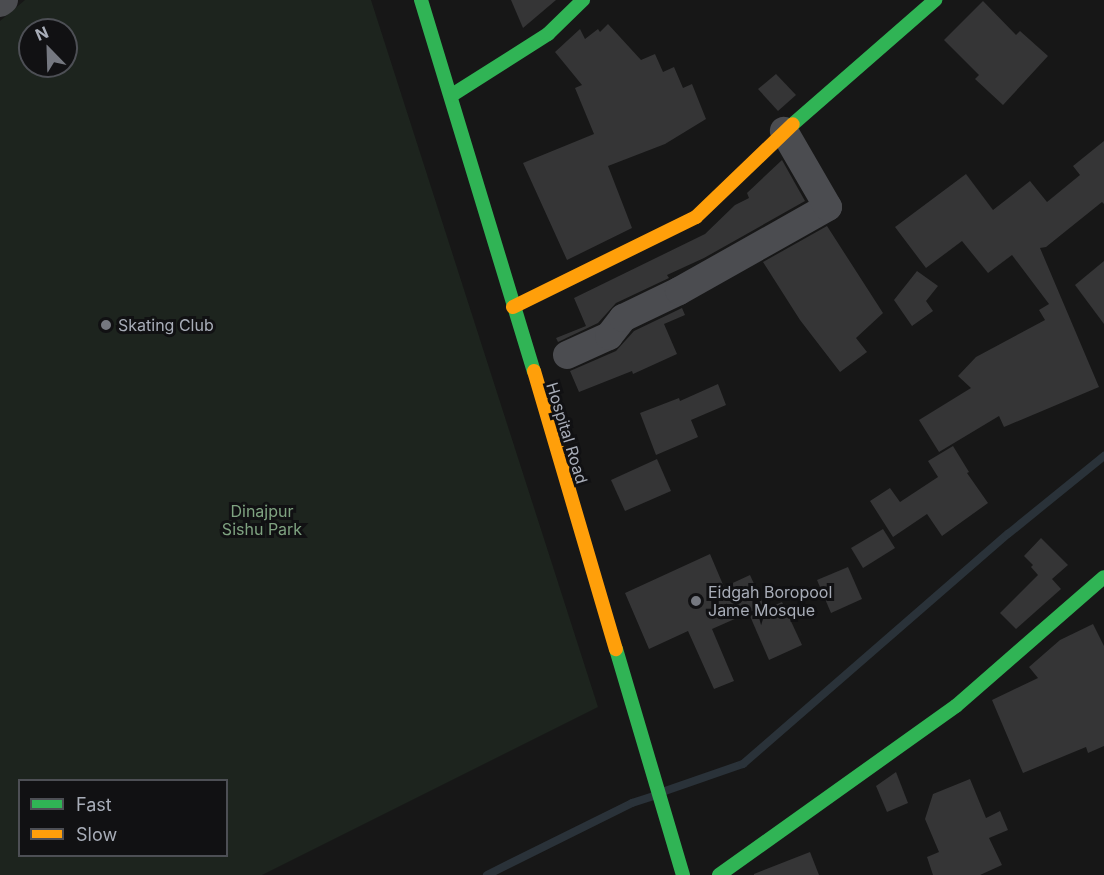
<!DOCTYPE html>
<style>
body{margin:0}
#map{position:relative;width:1104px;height:875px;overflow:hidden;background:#171717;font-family:Inter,sans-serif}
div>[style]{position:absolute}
.green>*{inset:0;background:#1d241e}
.stream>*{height:8px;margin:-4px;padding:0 4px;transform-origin:4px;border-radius:4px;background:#2a3239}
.building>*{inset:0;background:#353536}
.street>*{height:28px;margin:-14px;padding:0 14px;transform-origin:14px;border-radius:14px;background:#4b4c50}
.fast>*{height:14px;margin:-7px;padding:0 7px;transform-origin:7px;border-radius:7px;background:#30b455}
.slow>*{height:14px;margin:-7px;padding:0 7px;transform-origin:7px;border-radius:7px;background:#ff9f0a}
.dots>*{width:16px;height:16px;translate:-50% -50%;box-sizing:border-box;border:3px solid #111113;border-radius:50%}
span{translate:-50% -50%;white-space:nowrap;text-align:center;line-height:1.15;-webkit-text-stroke:6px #111113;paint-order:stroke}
.poi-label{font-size:16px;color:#a8adb8}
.left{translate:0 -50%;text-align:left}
.street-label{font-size:16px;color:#a8adb8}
.park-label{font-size:16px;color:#7fa381}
.legend{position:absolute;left:18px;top:779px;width:210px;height:78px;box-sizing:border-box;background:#111113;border:2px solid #4d4f55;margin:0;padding:8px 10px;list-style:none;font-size:18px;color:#a8adb8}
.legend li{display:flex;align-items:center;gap:12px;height:30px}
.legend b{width:30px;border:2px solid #4d4f55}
.north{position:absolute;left:18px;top:18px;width:60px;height:60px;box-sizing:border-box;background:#111113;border:2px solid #4d4f55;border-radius:50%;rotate:337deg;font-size:16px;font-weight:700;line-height:24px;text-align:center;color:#a8adb8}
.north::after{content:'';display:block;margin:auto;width:21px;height:27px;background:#757880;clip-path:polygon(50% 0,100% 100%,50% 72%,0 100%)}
</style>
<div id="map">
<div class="green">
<div style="clip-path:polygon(evenodd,25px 0,371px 0,598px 707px,262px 875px,0 875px,0 21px,25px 0,30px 30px,66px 30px,66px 66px,30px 66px,30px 30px,25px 0,20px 780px,226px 780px,226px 856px,20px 856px,20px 780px)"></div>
</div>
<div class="stream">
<div style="left:665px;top:791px;width:83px;rotate:-19.1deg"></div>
<div style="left:743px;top:764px;width:351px;rotate:-41deg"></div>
<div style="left:1008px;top:534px;width:124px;rotate:-39.1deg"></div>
<div style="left:487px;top:875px;width:162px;rotate:-26.4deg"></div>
<div style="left:632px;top:803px;width:22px;rotate:-18deg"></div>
</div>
<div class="building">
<div style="clip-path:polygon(511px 0,556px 0,523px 28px)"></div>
<div style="clip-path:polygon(983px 1px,1016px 35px,1020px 31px,1048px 56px,1003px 105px,975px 79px,979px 75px,944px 40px)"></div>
<div style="clip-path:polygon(608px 24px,641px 60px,655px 54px,663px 72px,674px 67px,683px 88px,692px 84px,706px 119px,665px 144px,608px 166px,632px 228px,567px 260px,523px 163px,594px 134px,575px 88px,582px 85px,555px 52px,580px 29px,585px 39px,598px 29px,600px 32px)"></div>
<div style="clip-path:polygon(776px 74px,796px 95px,778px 111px,758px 89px)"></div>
<div style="clip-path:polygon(1104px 141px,1104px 204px,1102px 202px,1046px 247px,1040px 248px,1099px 387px,1004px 427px,999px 416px,939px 452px,919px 420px,971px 388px,958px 376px,976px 357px,1045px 320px,1039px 310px,1049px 304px,1012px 255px,988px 273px,962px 241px,926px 268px,895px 227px,966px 174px,993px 210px,1030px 181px,1047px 202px,1080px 175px,1073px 166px)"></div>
<div style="clip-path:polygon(782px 160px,805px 201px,704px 258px,667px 275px,669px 278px,616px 303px,598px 323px,558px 342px,556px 338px,586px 326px,574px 298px,705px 234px,735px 205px,749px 198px,747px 193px)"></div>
<div style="clip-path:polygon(827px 226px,883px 313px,856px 338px,867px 352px,840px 372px,800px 320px,763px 262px)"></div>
<div style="clip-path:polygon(1104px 261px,1104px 324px,1075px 285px)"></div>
<div style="clip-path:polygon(917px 271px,938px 286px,926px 301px,933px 311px,912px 326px,894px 300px)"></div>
<div style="clip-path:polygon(682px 308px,685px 315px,664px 324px,677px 354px,633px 374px,632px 371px,579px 392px,570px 371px,616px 351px,634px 331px)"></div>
<div style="clip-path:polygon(718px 384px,726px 405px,691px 420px,698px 437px,656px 455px,640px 413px,679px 398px,680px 401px)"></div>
<div style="clip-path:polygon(953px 446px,969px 472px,967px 473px,988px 503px,942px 536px,927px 514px,893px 537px,870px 501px,890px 488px,900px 502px,938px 477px,928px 461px)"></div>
<div style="clip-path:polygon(657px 459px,671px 491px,625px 511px,611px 480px)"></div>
<div style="clip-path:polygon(883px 529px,895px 548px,863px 568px,851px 548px)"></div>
<div style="clip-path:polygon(1041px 538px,1068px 565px,1052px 579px,1061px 589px,1016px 629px,1000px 613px,1038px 575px,1031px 567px,1033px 565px,1024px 556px)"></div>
<div style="clip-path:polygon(710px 554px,724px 587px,750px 575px,764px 606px,712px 629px,734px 681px,714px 689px,688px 631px,649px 649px,625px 593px)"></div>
<div style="clip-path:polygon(848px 567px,862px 599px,831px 613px,817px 580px)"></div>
<div style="clip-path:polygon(782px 602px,802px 645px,769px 660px,750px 616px)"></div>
<div style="clip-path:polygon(1093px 624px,1104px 646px,1104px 746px,1088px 753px,1086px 747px,1023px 773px,992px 700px,1038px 678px,1029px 667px,1060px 640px)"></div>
<div style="clip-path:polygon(896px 772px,908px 803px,887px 812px,876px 786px)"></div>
<div style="clip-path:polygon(970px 779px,986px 818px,1000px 811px,1008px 830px,989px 838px,1002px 865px,980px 875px,933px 875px,927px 857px,939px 852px,925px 819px,933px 794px)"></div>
<div style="clip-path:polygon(810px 852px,819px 875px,754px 875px,754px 874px)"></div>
</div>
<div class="street">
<div style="left:0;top:3px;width:5px;rotate:-37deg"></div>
<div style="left:567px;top:355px;width:46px;rotate:-24.3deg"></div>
<div style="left:609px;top:336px;width:23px;rotate:-52deg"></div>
<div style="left:623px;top:318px;width:62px;rotate:-25.7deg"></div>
<div style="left:679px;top:291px;width:171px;rotate:-29.4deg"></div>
<div style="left:828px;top:207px;width:88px;rotate:-120.1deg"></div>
</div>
<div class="fast">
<div style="left:421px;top:0;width:388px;rotate:73.1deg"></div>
<div style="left:452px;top:95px;width:114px;rotate:-32.4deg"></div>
<div style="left:548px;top:34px;width:49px;rotate:-44.2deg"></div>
<div style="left:793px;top:124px;width:189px;rotate:-41.1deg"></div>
<div style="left:616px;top:649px;width:236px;rotate:73.5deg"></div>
<div style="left:719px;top:875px;width:291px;rotate:-35.5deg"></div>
<div style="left:956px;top:706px;width:196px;rotate:-41.1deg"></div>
</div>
<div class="slow">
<div style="left:513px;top:307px;width:204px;rotate:-26.2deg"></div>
<div style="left:696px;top:217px;width:134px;rotate:-43.8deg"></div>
<div style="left:534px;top:371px;width:290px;rotate:73.6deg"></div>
</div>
<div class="dots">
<div style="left:106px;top:325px;background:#757880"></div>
<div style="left:696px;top:601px;background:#757880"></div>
</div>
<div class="poi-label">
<span class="left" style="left:118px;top:325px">Skating Club</span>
<span class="left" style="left:708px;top:601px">Eidgah Boropool<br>Jame Mosque</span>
</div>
<div class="street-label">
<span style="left:567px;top:433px;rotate:73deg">Hospital Road</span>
</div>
<div class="park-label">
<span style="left:262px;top:520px">Dinajpur<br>Sishu Park</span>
</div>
<ul class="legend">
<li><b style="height:8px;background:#30b455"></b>Fast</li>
<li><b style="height:8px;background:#ff9f0a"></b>Slow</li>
</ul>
<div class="north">N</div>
</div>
